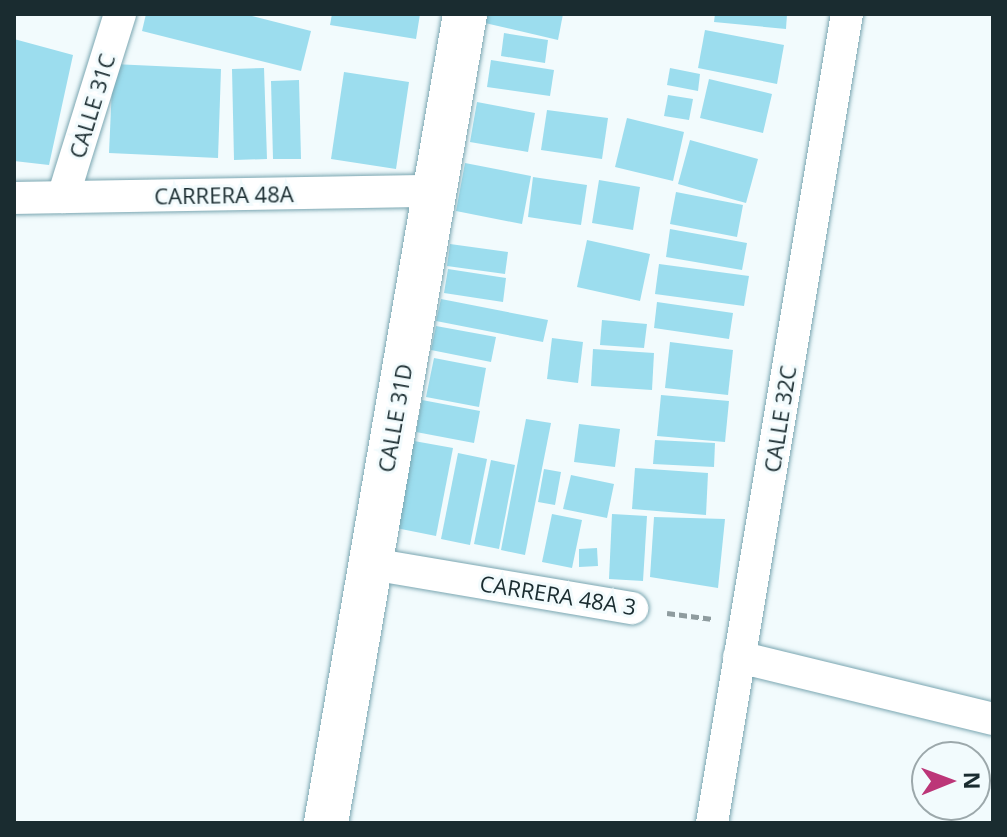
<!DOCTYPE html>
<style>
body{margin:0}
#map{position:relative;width:1007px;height:837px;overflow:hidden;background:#f2fbfd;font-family:"Open Sans",sans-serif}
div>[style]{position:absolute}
.building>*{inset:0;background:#9cddee}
.path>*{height:5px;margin-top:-2.5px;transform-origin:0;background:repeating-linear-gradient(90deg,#8f9c9f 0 8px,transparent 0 12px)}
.roads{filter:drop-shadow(0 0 2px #7aa6b1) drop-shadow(0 0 2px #7aa6b1)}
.street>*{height:32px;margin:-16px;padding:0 16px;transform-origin:16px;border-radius:16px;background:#fff}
.secondary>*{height:44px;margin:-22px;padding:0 22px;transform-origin:22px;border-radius:22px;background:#fff}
span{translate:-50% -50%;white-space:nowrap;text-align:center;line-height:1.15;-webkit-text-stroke:6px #f2fbfd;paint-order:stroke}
.street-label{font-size:22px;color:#1a2c30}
.frame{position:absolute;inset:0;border:16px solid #1a2c30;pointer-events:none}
.north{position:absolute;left:911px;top:741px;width:80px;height:80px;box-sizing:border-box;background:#f2fbfd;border:2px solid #9ca8ab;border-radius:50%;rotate:89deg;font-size:22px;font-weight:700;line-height:32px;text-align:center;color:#1a2c30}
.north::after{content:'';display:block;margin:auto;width:28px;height:36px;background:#bc3678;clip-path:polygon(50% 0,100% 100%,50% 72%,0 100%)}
</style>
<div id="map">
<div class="building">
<div style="clip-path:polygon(146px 14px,244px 14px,311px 31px,301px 71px,142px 31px)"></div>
<div style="clip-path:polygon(332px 14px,420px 14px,416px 39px,330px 25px)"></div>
<div style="clip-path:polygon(487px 14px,563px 14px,558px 40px,485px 23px)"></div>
<div style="clip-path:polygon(715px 14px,787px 14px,786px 29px,714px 22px)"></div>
<div style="clip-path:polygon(705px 30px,784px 45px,777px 84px,698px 68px)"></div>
<div style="clip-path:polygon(504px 33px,548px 40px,545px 63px,501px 56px)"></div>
<div style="clip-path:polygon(14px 39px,73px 55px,49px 165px,14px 161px)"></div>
<div style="clip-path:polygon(491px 60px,554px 70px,550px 96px,487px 87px)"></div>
<div style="clip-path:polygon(113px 64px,221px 69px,218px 158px,109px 153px)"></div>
<div style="clip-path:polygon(264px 68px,267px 159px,234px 160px,232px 69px)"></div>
<div style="clip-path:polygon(670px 68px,700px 74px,698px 91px,667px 85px)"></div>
<div style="clip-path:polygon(344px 72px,409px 82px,396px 169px,331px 159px)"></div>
<div style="clip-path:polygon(709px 79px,772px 94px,763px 133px,700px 118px)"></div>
<div style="clip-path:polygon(299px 80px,301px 159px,273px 159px,271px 81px)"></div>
<div style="clip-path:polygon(668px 95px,693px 99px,689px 120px,664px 116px)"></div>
<div style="clip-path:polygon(477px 102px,535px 113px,528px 152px,470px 142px)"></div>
<div style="clip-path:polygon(547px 110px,608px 118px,602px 159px,541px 150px)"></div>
<div style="clip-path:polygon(627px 118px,684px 132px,673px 181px,615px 167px)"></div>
<div style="clip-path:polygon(690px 140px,758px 159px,746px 203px,678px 184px)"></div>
<div style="clip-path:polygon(465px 163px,531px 176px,522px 224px,456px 211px)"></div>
<div style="clip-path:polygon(533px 177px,587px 185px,581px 225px,528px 217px)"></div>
<div style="clip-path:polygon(599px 180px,640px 187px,633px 230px,592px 223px)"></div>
<div style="clip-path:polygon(676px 192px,743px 205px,737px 237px,670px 224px)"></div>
<div style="clip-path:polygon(670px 229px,747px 243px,742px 270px,666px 257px)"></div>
<div style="clip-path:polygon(587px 240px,650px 254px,640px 301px,577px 287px)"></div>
<div style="clip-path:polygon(450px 244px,508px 252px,505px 274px,447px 266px)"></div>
<div style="clip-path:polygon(659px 264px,749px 276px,744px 306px,655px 294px)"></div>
<div style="clip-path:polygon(448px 269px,506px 278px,503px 302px,444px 293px)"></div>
<div style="clip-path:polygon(441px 299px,548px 320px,543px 342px,436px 321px)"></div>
<div style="clip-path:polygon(657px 302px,733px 313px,729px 339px,654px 328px)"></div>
<div style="clip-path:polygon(602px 320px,647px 324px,644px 348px,600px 345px)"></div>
<div style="clip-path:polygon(436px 326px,496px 337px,491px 362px,431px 350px)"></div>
<div style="clip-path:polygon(552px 338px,583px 342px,578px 383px,547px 379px)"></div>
<div style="clip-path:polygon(670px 342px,733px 350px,728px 395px,665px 388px)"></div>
<div style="clip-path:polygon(593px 349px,654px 353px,652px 390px,591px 386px)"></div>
<div style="clip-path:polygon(434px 358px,486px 368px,479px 407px,426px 397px)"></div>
<div style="clip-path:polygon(661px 395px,729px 401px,725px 442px,657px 436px)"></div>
<div style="clip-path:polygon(422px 400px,480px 411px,474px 443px,416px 432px)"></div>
<div style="clip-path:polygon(526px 419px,551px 423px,525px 555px,501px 550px)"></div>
<div style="clip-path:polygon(579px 424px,620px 429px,615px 467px,574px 462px)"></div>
<div style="clip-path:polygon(655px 440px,715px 443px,714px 467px,653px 464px)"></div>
<div style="clip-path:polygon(414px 441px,453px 448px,436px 536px,396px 528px)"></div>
<div style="clip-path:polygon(458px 453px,487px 459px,470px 545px,441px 539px)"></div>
<div style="clip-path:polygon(491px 460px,515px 465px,499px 549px,474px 544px)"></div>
<div style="clip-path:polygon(635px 468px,708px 473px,706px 515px,632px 509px)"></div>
<div style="clip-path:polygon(544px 469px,561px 472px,555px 505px,538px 502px)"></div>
<div style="clip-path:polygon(571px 475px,614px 484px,607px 518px,563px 509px)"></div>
<div style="clip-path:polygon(552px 514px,582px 520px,572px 568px,542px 562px)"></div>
<div style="clip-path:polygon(612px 514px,647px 516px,643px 581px,609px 579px)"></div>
<div style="clip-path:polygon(654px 517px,725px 519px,718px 588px,650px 577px)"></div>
<div style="clip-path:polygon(597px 548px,598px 566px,579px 567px,579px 549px)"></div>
</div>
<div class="path">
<div style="left:667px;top:613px;width:46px;rotate:7.4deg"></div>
</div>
<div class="roads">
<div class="street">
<div style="left:63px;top:197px;width:192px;rotate:-72.7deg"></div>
<div style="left:14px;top:198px;width:420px;rotate:-1deg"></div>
<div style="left:371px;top:564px;width:265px;rotate:9.6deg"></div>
<div style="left:739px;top:657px;width:261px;rotate:13.7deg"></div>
<div style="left:712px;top:823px;width:820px;rotate:-80.53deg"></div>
</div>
<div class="secondary">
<div style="left:326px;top:823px;width:821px;rotate:-80.25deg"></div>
</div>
</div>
<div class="street-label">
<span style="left:92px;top:106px;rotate:-73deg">CALLE 31C</span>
<span style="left:224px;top:195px;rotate:-1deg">CARRERA 48A</span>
<span style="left:395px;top:418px;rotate:-80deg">CALLE 31D</span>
<span style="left:780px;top:419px;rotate:-81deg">CALLE 32C</span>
<span style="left:558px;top:595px;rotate:9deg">CARRERA 48A 3</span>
</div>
<div class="frame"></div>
<div class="north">N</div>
</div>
